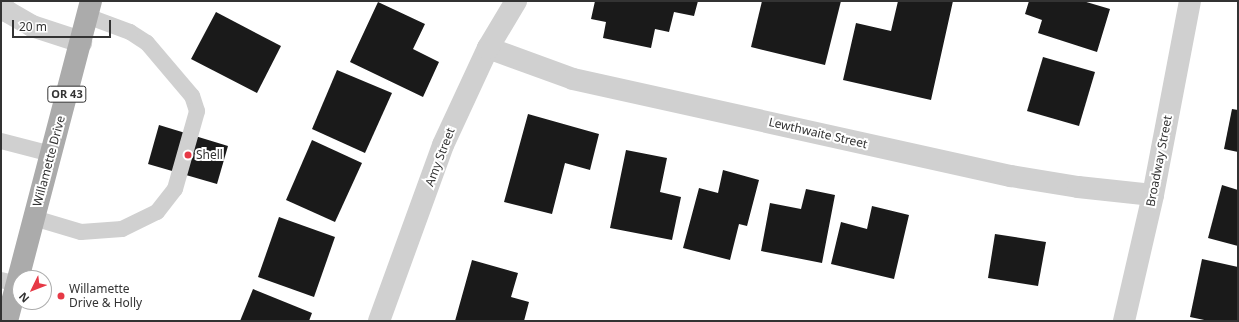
<!DOCTYPE html>
<style>
body{margin:0}
#map{position:relative;width:1239px;height:322px;overflow:hidden;background:#fff;font-family:"Noto Sans",sans-serif}
div>[style]{position:absolute}
.building>*{inset:0;background:#1a1a1a}
.service>*{height:16px;margin:-8px;padding:0 8px;transform-origin:8px;border-radius:8px;background:#d0d0d0}
.minor>*{height:22px;margin:-11px;padding:0 11px;transform-origin:11px;border-radius:11px;background:#d0d0d0}
.primary>*{height:22px;margin:-11px;padding:0 11px;transform-origin:11px;border-radius:11px;background:#ababab}
.dots>*{width:11px;height:11px;translate:-50% -50%;box-sizing:border-box;border:2px solid #fff;border-radius:50%}
span{translate:-50% -50%;white-space:nowrap;text-align:center;line-height:1.15;-webkit-text-stroke:4px #fff;paint-order:stroke}
.shield-label span{padding:1px 3px;background:#fff;border:1px solid;border-radius:3px;-webkit-text-stroke-width:0}
.shield-label{font-size:11px;color:#333;font-weight:700}
.street-label{font-size:12px;color:#333}
.poi-label{font-size:12px;color:#333}
.left{translate:0 -50%;text-align:left}
.frame{position:absolute;inset:0;border:2px solid #333;pointer-events:none}
.north{position:absolute;left:12px;top:270px;width:40px;height:40px;box-sizing:border-box;background:#fff;border:1px solid #adadad;border-radius:50%;rotate:227deg;font-size:11px;font-weight:700;line-height:16px;text-align:center;color:#333}
.north::after{content:'';display:block;margin:auto;width:14px;height:18px;background:#e63946;clip-path:polygon(50% 0,100% 100%,50% 72%,0 100%)}
.scale{position:absolute;left:12px;top:20px;width:99px;height:18px;box-sizing:border-box;border:2px solid #333;border-top:0;padding-left:5px;font-size:12px;line-height:14px;white-space:nowrap;color:#333;-webkit-text-stroke:3px #fff;paint-order:stroke}
</style>
<div id="map">
<div class="building">
<div style="clip-path:polygon(595px 1px,698px 1px,694px 16px,674px 12px,669px 32px,655px 29px,651px 48px,603px 38px,606px 22px,591px 19px)"></div>
<div style="clip-path:polygon(762px 1px,841px 1px,825px 65px,751px 47px)"></div>
<div style="clip-path:polygon(898px 1px,953px 1px,931px 100px,843px 80px,856px 23px,891px 31px)"></div>
<div style="clip-path:polygon(1029px 1px,1083px 1px,1110px 9px,1097px 52px,1038px 33px,1042px 20px,1025px 14px)"></div>
<div style="clip-path:polygon(378px 2px,425px 24px,413px 49px,439px 62px,423px 97px,350px 62px)"></div>
<div style="clip-path:polygon(216px 12px,281px 46px,257px 93px,191px 59px)"></div>
<div style="clip-path:polygon(1043px 57px,1095px 72px,1079px 126px,1027px 111px)"></div>
<div style="clip-path:polygon(337px 70px,392px 93px,365px 153px,312px 129px)"></div>
<div style="clip-path:polygon(1232px 109px,1238px 110px,1238px 152px,1224px 149px)"></div>
<div style="clip-path:polygon(528px 114px,599px 134px,590px 170px,565px 163px,552px 214px,504px 202px)"></div>
<div style="clip-path:polygon(159px 125px,228px 146px,217px 184px,148px 164px)"></div>
<div style="clip-path:polygon(312px 140px,362px 163px,335px 222px,286px 200px)"></div>
<div style="clip-path:polygon(626px 150px,667px 158px,660px 192px,681px 197px,672px 240px,610px 228px)"></div>
<div style="clip-path:polygon(723px 170px,759px 180px,747px 226px,739px 224px,730px 260px,683px 248px,699px 188px,718px 193px)"></div>
<div style="clip-path:polygon(1222px 185px,1238px 190px,1238px 246px,1208px 238px)"></div>
<div style="clip-path:polygon(806px 189px,835px 195px,822px 263px,761px 251px,770px 203px,801px 209px)"></div>
<div style="clip-path:polygon(872px 206px,909px 215px,894px 279px,831px 264px,841px 222px,867px 229px)"></div>
<div style="clip-path:polygon(279px 217px,335px 237px,314px 297px,258px 277px)"></div>
<div style="clip-path:polygon(995px 234px,1046px 242px,1038px 286px,988px 278px)"></div>
<div style="clip-path:polygon(1202px 259px,1238px 267px,1237px 321px,1209px 321px,1190px 317px)"></div>
<div style="clip-path:polygon(472px 260px,518px 273px,511px 297px,529px 302px,524px 321px,455px 321px)"></div>
<div style="clip-path:polygon(253px 289px,312px 313px,309px 321px,240px 321px)"></div>
</div>
<div class="service">
<div style="left:1px;top:141px;width:52px;rotate:14.6deg"></div>
<div style="left:34px;top:218px;width:49px;rotate:16.6deg"></div>
<div style="left:81px;top:232px;width:41px;rotate:-4.2deg"></div>
<div style="left:122px;top:229px;width:39px;rotate:-26deg"></div>
<div style="left:157px;top:212px;width:29px;rotate:-52deg"></div>
<div style="left:175px;top:189px;width:81px;rotate:-74.2deg"></div>
<div style="left:197px;top:111px;width:16px;rotate:-108deg"></div>
<div style="left:192px;top:96px;width:70px;rotate:-130.3deg"></div>
<div style="left:147px;top:43px;width:20px;rotate:-147deg"></div>
<div style="left:130px;top:32px;width:46px;rotate:-159.6deg"></div>
<div style="left:1px;top:280px;width:16px;rotate:14deg"></div>
</div>
<div class="minor">
<div style="left:1px;top:6px;width:9px;rotate:41deg"></div>
<div style="left:8px;top:12px;width:28px;rotate:30deg"></div>
<div style="left:32px;top:26px;width:52px;rotate:18.1deg"></div>
<div style="left:488px;top:48px;width:90px;rotate:20deg"></div>
<div style="left:573px;top:79px;width:449px;rotate:12.5deg"></div>
<div style="left:1011px;top:176px;width:68px;rotate:9.3deg"></div>
<div style="left:1078px;top:187px;width:75px;rotate:6.1deg"></div>
<div style="left:379px;top:321px;width:187px;rotate:-70deg"></div>
<div style="left:443px;top:145px;width:107px;rotate:-65.1deg"></div>
<div style="left:488px;top:48px;width:55px;rotate:-59.2deg"></div>
<div style="left:1124px;top:321px;width:129px;rotate:-77deg"></div>
<div style="left:1153px;top:195px;width:197px;rotate:-79.2deg"></div>
</div>
<div class="primary">
<div style="left:7px;top:321px;width:331px;rotate:-75.3deg"></div>
</div>
<div class="dots">
<div style="left:188px;top:155px;background:#e63946"></div>
<div style="left:61px;top:296px;background:#e63946"></div>
</div>
<div class="shield-label">
<span style="left:67px;top:94px">OR 43</span>
</div>
<div class="street-label">
<span style="left:818px;top:133px;rotate:13deg">Lewthwaite Street</span>
<span style="left:440px;top:157px;rotate:-69deg">Amy Street</span>
<span style="left:49px;top:161px;rotate:-75deg">Willamette Drive</span>
<span style="left:1159px;top:161px;rotate:-79deg">Broadway Street</span>
</div>
<div class="poi-label">
<span class="left" style="left:196px;top:155px">Shell</span>
<span class="left" style="left:69px;top:296px">Willamette<br>Drive &amp; Holly</span>
</div>
<div class="frame"></div>
<div class="north">N</div>
<div class="scale">20 m</div>
</div>
